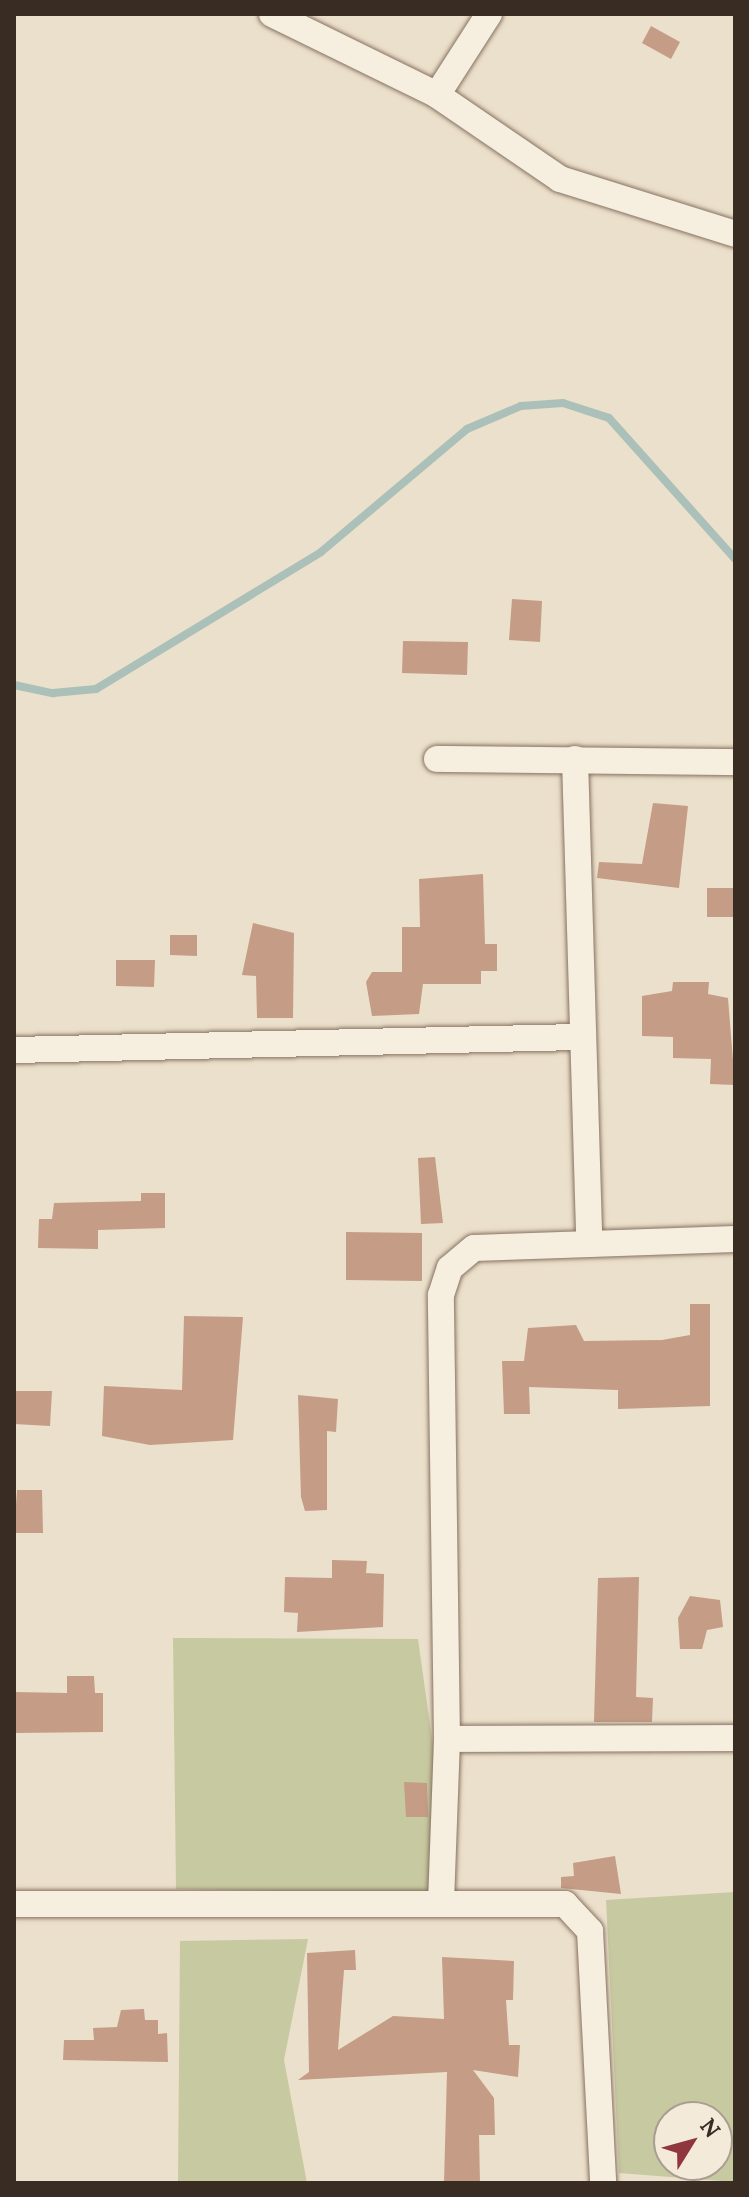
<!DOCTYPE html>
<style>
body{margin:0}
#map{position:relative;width:749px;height:2197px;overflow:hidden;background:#ebe0cb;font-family:Lora,serif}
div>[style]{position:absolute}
.green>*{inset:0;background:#c7c9a0}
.stream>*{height:8px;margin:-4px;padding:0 4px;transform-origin:4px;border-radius:4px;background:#abc0b9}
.building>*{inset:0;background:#c59c85}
.roads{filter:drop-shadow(0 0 2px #877261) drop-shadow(0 0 2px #877261)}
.minor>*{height:26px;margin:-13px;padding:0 13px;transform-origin:13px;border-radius:13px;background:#f6eede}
span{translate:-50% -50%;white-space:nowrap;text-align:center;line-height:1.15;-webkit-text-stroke:7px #f3eada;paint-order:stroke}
.frame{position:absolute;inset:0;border:16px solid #392c23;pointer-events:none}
.north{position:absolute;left:653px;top:2101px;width:80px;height:80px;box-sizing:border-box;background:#f3eada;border:2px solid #a99e91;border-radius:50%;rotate:53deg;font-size:22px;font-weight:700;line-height:32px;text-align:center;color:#392c23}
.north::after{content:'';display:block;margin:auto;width:28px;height:36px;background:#90363d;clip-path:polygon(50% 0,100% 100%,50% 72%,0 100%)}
</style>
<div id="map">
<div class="green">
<div style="clip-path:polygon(173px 1638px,418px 1639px,436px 1767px,429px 1894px,176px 1889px)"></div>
<div style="clip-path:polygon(evenodd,735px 1892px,735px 2182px,619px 2173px,606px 1900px,735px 1892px,669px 2117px,717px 2117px,717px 2165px,669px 2165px,669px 2117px)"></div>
<div style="clip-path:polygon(308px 1939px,284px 2060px,307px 2183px,178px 2183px,180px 1941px)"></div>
</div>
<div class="stream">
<div style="left:14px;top:685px;width:40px;rotate:12deg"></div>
<div style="left:53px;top:693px;width:43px;rotate:-5.3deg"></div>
<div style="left:96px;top:689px;width:263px;rotate:-31.3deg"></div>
<div style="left:321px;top:552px;width:191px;rotate:-40.1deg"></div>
<div style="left:467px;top:429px;width:59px;rotate:-23.1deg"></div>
<div style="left:521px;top:406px;width:42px;rotate:-4.1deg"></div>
<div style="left:563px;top:403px;width:48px;rotate:18.1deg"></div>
<div style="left:609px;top:418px;width:189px;rotate:48.2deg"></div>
</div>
<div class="building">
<div style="clip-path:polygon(651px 26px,680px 42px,671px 59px,642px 43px)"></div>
<div style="clip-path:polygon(512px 599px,542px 601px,540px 642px,509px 640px)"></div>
<div style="clip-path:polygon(403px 641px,468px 642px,467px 675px,402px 673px)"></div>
<div style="clip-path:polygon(653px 803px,688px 806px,679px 888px,597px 878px,599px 862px,642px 864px)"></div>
<div style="clip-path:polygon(483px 874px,485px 944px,497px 944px,497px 971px,481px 971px,481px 984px,423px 984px,419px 1014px,372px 1016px,366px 982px,372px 972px,402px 972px,402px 927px,420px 927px,419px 879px)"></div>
<div style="clip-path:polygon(707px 888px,735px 888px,735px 917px,707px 917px)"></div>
<div style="clip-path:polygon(253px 923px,294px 933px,293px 1018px,257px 1018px,256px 976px,242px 975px)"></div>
<div style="clip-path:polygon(170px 935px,197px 935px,197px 956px,170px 955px)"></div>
<div style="clip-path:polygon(116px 960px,155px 960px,154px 987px,116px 986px)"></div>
<div style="clip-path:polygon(673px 982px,709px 982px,708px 994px,728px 998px,735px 1085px,710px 1084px,711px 1059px,673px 1058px,673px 1037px,642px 1036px,642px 996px,672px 991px)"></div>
<div style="clip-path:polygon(435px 1157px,443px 1223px,421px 1224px,418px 1158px)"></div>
<div style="clip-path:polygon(141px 1193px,165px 1193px,165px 1228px,98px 1230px,98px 1249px,38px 1248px,39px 1219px,52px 1219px,54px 1203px,141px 1201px)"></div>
<div style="clip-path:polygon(346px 1232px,422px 1233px,422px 1281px,346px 1280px)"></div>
<div style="clip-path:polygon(690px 1304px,710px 1304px,710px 1406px,618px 1409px,618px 1390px,529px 1387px,530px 1414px,504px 1414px,502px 1361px,524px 1361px,528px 1328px,576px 1325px,584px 1341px,662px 1340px,690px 1335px)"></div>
<div style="clip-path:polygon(184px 1316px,243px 1317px,233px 1440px,150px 1445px,102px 1436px,104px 1386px,182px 1390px)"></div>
<div style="clip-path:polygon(14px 1391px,52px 1391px,50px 1426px,14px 1424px)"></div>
<div style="clip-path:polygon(298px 1395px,338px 1399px,336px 1432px,327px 1431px,327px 1510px,305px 1511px,301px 1497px)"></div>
<div style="clip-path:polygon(17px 1490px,42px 1490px,43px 1533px,14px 1533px)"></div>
<div style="clip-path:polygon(332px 1560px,367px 1561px,366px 1573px,384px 1574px,383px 1627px,297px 1632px,298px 1613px,284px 1612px,285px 1577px,332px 1578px)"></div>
<div style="clip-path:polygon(639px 1577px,636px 1697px,653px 1698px,652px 1722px,594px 1722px,598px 1578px)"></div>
<div style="clip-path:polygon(690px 1596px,720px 1600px,723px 1627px,707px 1630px,702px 1649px,680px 1649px,678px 1618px)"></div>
<div style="clip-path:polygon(67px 1676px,94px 1676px,95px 1693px,103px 1693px,103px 1732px,14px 1733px,14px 1692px,67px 1693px)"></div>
<div style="clip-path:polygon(404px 1782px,427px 1783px,428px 1817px,406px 1817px)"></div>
<div style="clip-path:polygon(615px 1856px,621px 1894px,561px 1888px,561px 1877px,574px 1876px,573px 1863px)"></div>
<div style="clip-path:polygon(355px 1950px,356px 1970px,344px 1970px,338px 2050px,393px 2016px,444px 2019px,442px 1957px,514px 1961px,513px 2000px,506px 2000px,509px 2045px,520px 2045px,518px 2077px,473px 2070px,494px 2098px,495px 2135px,479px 2135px,480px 2183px,444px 2183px,447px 2072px,298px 2080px,309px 2072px,307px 1953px)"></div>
<div style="clip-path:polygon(144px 2009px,145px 2020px,158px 2020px,158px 2034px,167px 2033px,168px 2062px,63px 2060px,64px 2040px,94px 2040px,93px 2028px,117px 2027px,121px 2010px)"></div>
</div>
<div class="roads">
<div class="minor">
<div style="left:272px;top:14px;width:184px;rotate:26.1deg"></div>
<div style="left:437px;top:95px;width:149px;rotate:34.3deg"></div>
<div style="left:560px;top:179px;width:183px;rotate:17.4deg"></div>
<div style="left:437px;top:95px;width:96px;rotate:-57.3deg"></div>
<div style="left:437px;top:759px;width:298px;rotate:0.6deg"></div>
<div style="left:575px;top:759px;width:485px;rotate:88.3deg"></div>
<div style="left:14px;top:1050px;width:566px;rotate:-1.32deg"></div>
<div style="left:447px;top:1739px;width:444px;rotate:-90.8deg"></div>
<div style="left:441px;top:1295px;width:28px;rotate:-72deg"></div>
<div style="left:450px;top:1268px;width:31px;rotate:-40deg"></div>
<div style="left:474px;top:1248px;width:261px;rotate:-2deg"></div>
<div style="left:441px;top:1903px;width:164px;rotate:-87.9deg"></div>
<div style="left:447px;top:1739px;width:288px;rotate:-0.2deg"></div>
<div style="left:14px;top:1904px;width:551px"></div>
<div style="left:565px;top:1904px;width:37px;rotate:47deg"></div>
<div style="left:590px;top:1931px;width:252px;rotate:87deg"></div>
</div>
</div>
<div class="frame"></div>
<div class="north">N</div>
</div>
